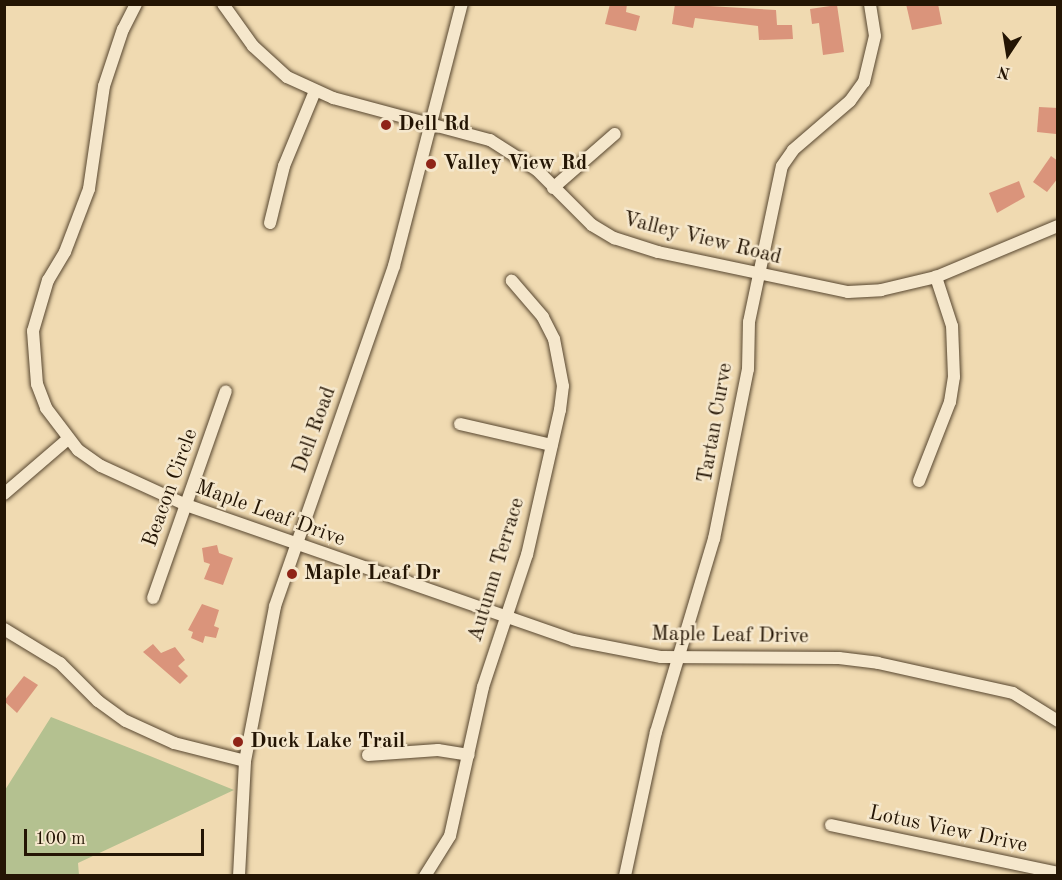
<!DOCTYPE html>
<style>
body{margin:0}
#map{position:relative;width:1062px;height:880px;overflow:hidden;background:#f0dab1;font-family:"Old Standard TT",serif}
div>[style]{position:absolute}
.green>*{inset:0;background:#b4c190}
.building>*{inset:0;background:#da947b}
.roads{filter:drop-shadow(0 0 2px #57462f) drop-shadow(0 0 2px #57462f)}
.minor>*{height:12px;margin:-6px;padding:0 6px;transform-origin:6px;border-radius:6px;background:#f5e7cc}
.dots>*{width:16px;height:16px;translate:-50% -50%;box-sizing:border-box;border:3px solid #f5e7cc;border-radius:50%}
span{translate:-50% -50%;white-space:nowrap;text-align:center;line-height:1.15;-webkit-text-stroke:5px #f5e7cc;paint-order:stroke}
.poi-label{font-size:21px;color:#241504;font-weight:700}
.left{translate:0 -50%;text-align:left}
.street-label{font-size:21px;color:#241504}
.frame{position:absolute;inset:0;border:6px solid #241504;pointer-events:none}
.north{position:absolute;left:978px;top:24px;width:60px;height:60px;-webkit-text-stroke:4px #f5e7cc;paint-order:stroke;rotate:192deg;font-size:16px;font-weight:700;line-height:24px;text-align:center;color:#241504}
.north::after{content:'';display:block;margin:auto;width:21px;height:27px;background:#241504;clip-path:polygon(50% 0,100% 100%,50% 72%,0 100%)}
.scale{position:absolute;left:24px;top:829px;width:180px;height:27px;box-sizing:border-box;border:3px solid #241504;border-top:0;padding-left:8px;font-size:18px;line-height:21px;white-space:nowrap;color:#241504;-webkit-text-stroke:4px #f5e7cc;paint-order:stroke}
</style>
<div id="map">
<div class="green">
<div style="clip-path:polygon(51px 717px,150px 756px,234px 790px,78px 863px,79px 875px,5px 875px,5px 790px)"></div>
</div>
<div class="building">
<div style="clip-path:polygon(610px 4px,627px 4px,626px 12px,640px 16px,636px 31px,605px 24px)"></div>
<div style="clip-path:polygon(675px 4px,776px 10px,777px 25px,792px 25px,793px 39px,759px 40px,758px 26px,695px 18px,693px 28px,672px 24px)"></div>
<div style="clip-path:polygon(906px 4px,938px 4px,942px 24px,912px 30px)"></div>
<div style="clip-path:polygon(837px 5px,844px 52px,823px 55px,819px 23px,812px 24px,810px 9px)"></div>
<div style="clip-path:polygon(1039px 107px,1058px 108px,1056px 134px,1037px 132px)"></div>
<div style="clip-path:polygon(1051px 156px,1058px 161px,1058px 178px,1047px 192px,1033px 182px)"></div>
<div style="clip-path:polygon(1019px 181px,1025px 197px,997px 213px,989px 193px)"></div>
<div style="clip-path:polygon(217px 545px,219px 553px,233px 558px,223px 585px,204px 579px,210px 564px,204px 562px,202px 548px)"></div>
<div style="clip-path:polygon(202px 604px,219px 610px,214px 626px,219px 628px,216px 638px,205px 636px,203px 643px,191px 638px,193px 632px,188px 630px)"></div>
<div style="clip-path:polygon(153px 644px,161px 653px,175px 647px,185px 660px,178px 666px,188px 676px,180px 684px,143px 652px)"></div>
<div style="clip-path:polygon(24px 676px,38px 685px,17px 713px,4px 701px)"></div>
</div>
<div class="roads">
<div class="minor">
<div style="left:136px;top:4px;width:28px;rotate:117deg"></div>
<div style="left:123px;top:29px;width:60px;rotate:108.4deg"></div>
<div style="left:104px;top:86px;width:104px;rotate:98.3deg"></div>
<div style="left:89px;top:189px;width:67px;rotate:110.9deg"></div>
<div style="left:65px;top:252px;width:33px;rotate:121deg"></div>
<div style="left:48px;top:280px;width:53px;rotate:106.4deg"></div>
<div style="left:33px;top:331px;width:53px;rotate:85.7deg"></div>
<div style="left:37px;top:384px;width:26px;rotate:69deg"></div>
<div style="left:46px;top:408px;width:53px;rotate:52.7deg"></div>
<div style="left:78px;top:450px;width:28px;rotate:35deg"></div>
<div style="left:101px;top:466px;width:94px;rotate:24.6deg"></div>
<div style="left:186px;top:505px;width:410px;rotate:19.2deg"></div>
<div style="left:573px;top:640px;width:90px;rotate:10.9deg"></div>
<div style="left:661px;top:657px;width:178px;rotate:0.3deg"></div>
<div style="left:839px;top:658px;width:39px;rotate:7deg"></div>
<div style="left:878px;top:663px;width:138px;rotate:12.5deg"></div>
<div style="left:1013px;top:693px;width:53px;rotate:31.9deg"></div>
<div style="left:223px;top:4px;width:52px;rotate:54.5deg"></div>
<div style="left:253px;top:46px;width:46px;rotate:42.4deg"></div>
<div style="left:287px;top:77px;width:51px;rotate:24.5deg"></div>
<div style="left:333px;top:98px;width:163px;rotate:15deg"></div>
<div style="left:490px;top:140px;width:56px;rotate:32.6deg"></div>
<div style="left:537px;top:170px;width:78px;rotate:45deg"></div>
<div style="left:592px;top:225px;width:26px;rotate:31deg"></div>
<div style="left:614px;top:238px;width:46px;rotate:17.7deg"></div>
<div style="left:658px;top:252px;width:194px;rotate:11.9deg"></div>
<div style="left:848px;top:292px;width:33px;rotate:-3deg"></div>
<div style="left:881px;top:290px;width:57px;rotate:-13.3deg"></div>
<div style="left:936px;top:277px;width:132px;rotate:-22.7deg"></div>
<div style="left:553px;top:188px;width:82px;rotate:-41.1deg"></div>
<div style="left:270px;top:223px;width:59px;rotate:-76.2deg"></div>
<div style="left:284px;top:166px;width:81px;rotate:-67.5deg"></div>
<div style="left:460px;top:424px;width:94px;rotate:12.9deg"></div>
<div style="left:919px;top:481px;width:85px;rotate:-68.6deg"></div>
<div style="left:950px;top:402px;width:25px;rotate:-81deg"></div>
<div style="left:954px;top:377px;width:51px;rotate:-92.2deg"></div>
<div style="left:952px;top:326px;width:52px;rotate:-108.1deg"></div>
<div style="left:4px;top:494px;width:84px;rotate:-40.7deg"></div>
<div style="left:153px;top:598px;width:219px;rotate:-70.6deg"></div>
<div style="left:4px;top:629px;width:66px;rotate:31.3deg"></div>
<div style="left:60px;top:663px;width:54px;rotate:45deg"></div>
<div style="left:98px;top:701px;width:34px;rotate:36deg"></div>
<div style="left:126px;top:721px;width:53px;rotate:24.6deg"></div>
<div style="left:174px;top:743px;width:73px;rotate:14.2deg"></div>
<div style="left:368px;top:755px;width:70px;rotate:-4.1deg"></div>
<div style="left:438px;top:750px;width:31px;rotate:9deg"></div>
<div style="left:831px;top:825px;width:232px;rotate:11.9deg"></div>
<div style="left:239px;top:876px;width:115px;rotate:-87deg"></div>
<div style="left:245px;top:761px;width:158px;rotate:-79deg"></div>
<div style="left:275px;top:606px;width:360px;rotate:-70.7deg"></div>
<div style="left:394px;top:266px;width:271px;rotate:-75.5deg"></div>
<div style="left:425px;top:876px;width:47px;rotate:-58deg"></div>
<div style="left:450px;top:836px;width:153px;rotate:-77.5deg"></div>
<div style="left:483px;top:687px;width:139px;rotate:-71.6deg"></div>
<div style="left:527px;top:555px;width:149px;rotate:-77.2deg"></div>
<div style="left:560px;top:410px;width:24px;rotate:-83deg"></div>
<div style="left:563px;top:386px;width:48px;rotate:-100.8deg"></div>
<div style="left:554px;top:339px;width:25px;rotate:-117deg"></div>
<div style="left:543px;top:317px;width:48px;rotate:-130.7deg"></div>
<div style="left:625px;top:876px;width:147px;rotate:-77.9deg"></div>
<div style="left:656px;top:732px;width:202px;rotate:-73.3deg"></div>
<div style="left:714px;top:539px;width:173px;rotate:-78.7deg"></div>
<div style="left:748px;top:369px;width:47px;rotate:-88.8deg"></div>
<div style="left:749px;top:322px;width:159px;rotate:-78.1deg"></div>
<div style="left:782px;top:166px;width:19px;rotate:-55deg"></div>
<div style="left:793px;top:150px;width:75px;rotate:-40.7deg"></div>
<div style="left:850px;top:101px;width:24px;rotate:-54deg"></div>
<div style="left:864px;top:82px;width:47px;rotate:-76.6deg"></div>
<div style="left:875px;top:36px;width:32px;rotate:-99deg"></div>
</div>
</div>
<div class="dots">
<div style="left:386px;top:125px;background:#8f2418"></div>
<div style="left:431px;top:164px;background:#8f2418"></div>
<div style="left:292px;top:574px;background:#8f2418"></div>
<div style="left:238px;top:742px;background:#8f2418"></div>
</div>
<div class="poi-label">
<span class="left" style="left:398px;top:125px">Dell Rd</span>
<span class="left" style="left:443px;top:164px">Valley View Rd</span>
<span class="left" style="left:304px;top:574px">Maple Leaf Dr</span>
<span class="left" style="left:250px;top:742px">Duck Lake Trail</span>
</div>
<div class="street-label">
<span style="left:702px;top:239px;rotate:14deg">Valley View Road</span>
<span style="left:716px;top:423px;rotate:-80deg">Tartan Curve</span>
<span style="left:315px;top:430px;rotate:-70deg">Dell Road</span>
<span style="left:171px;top:488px;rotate:-70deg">Beacon Circle</span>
<span style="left:270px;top:514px;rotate:20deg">Maple Leaf Drive</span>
<span style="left:497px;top:570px;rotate:-73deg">Autumn Terrace</span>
<span style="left:730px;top:636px;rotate:1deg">Maple Leaf Drive</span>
<span style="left:948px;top:830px;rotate:12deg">Lotus View Drive</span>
</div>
<div class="frame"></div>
<div class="north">N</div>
<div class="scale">100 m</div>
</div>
